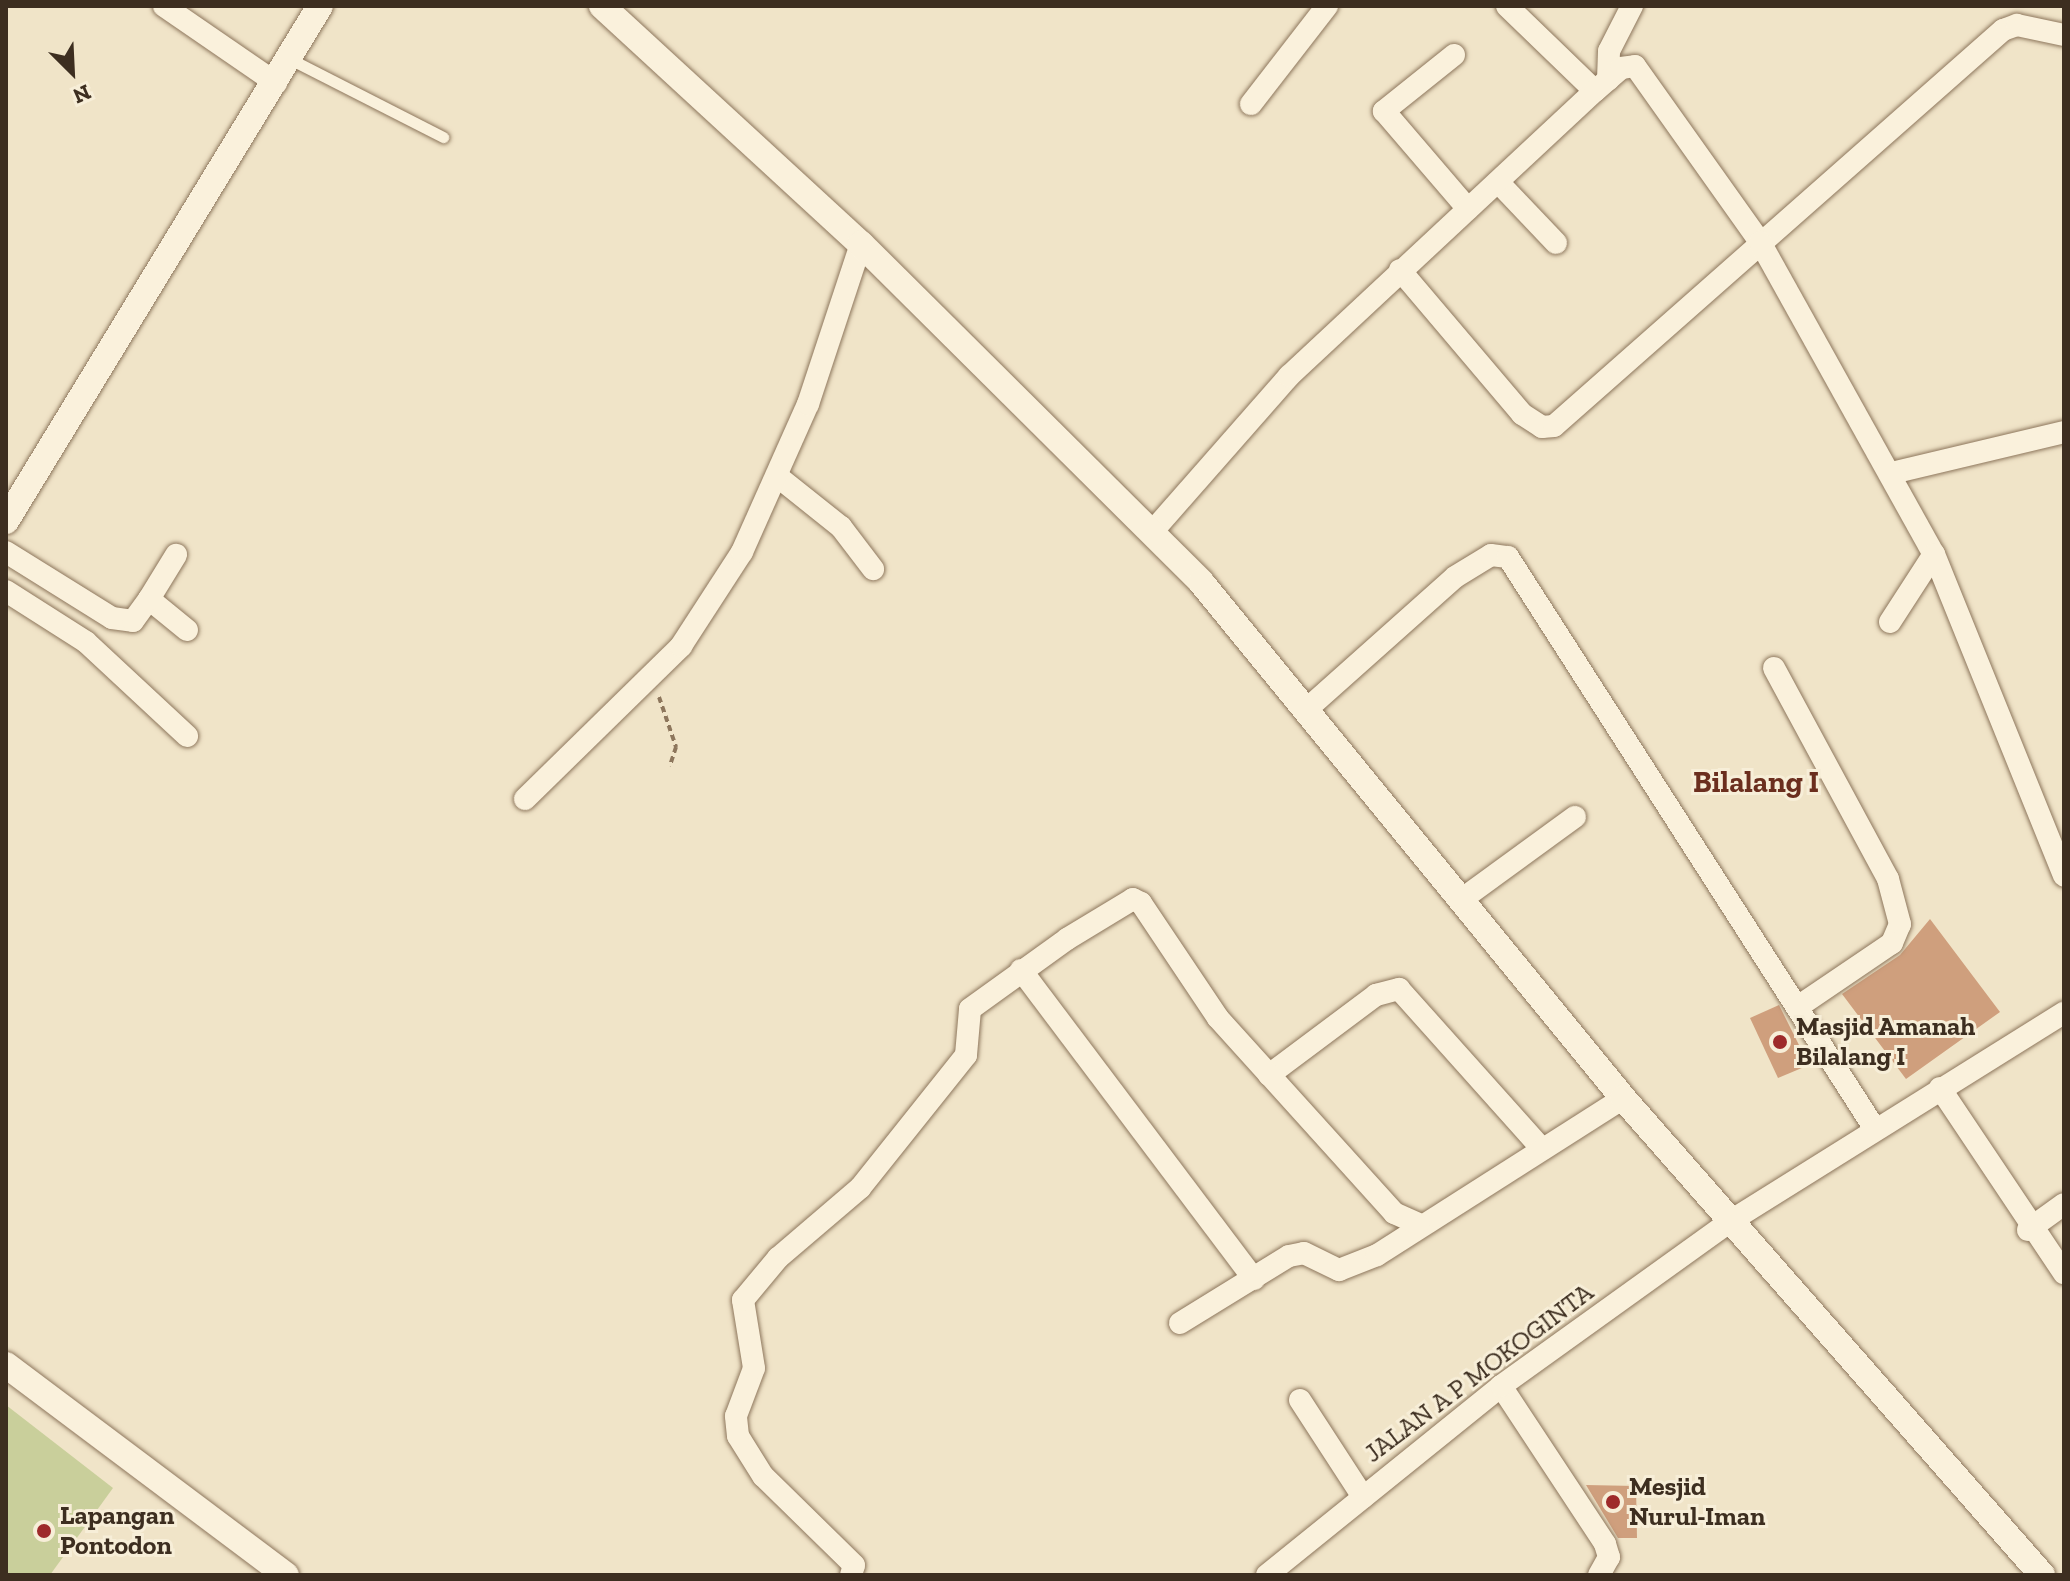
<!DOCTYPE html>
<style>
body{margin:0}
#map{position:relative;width:2070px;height:1581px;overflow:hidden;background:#f0e4c8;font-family:"Zilla Slab",serif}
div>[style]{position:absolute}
.green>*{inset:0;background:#c9cf9b}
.building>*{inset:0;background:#cf9f7d}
.path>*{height:4px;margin-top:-2px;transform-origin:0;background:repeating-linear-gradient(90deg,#8d765c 0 6px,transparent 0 10px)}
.roads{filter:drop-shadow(0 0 2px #8d765c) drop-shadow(0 0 2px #8d765c)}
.service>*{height:11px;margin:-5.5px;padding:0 5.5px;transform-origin:5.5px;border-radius:5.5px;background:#faf1dc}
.minor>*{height:22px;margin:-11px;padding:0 11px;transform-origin:11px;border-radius:11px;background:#faf1dc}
.tertiary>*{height:26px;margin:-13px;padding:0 13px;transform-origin:13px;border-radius:13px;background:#faf1dc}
.dots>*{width:22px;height:22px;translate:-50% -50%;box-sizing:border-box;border:4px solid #f7eed8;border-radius:50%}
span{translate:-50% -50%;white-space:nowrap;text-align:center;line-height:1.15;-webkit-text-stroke:6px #f7eed8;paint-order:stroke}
.poi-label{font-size:26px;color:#3d2e20;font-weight:700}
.left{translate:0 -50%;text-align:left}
.street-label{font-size:26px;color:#3d2e20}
.quarter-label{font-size:30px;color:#6b2e1e;font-weight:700}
.frame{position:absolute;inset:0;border:8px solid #3d2e20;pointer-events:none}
.north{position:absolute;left:32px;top:32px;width:80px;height:80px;-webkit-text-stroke:6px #f7eed8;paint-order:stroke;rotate:156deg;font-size:22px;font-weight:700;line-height:32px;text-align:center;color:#3d2e20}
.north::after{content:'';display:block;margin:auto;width:28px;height:36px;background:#3d2e20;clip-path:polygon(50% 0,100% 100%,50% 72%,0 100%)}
</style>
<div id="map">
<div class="green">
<div style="clip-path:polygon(6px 1405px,113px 1488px,50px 1575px,6px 1575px)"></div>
</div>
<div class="building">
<div style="clip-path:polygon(1930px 919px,2000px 1012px,1906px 1079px,1842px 994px,1900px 955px)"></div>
<div style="clip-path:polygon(1779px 1005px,1809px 1065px,1778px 1078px,1750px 1018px)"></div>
<div style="clip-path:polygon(1586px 1485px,1636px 1486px,1637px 1538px,1618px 1538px)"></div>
</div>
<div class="path">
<div style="left:659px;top:697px;width:53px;rotate:71.2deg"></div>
<div style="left:676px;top:747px;width:20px;rotate:108deg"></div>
</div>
<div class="roads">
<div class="service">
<div style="left:290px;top:59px;width:172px;rotate:27deg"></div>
</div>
<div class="minor">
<div style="left:164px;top:6px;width:136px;rotate:34.5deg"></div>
<div style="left:1507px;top:6px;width:122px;rotate:44deg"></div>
<div style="left:1454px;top:55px;width:90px;rotate:141.3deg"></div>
<div style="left:1384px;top:111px;width:129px;rotate:49.4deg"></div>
<div style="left:1608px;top:80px;width:29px;rotate:-88deg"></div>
<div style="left:1609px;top:51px;width:51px;rotate:-62.9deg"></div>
<div style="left:1251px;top:104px;width:124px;rotate:-52.2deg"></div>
<div style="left:1498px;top:182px;width:84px;rotate:46.4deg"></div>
<div style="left:1400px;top:270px;width:189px;rotate:49.7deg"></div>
<div style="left:1522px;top:414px;width:24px;rotate:33deg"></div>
<div style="left:1542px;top:427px;width:12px;rotate:-5deg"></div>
<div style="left:1554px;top:426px;width:599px;rotate:-41.41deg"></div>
<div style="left:2003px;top:30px;width:15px;rotate:-20deg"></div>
<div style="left:2017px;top:25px;width:48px;rotate:12deg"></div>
<div style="left:1892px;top:473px;width:177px;rotate:-13.4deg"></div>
<div style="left:777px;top:476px;width:82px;rotate:38.6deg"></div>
<div style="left:841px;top:527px;width:53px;rotate:52.7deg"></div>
<div style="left:1152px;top:532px;width:208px;rotate:-48.7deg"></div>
<div style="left:1289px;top:376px;width:418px;rotate:-43deg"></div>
<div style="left:1595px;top:91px;width:35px;rotate:-41deg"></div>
<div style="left:1621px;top:68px;width:14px;rotate:-8deg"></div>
<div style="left:1635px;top:66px;width:216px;rotate:54.6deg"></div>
<div style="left:1760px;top:242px;width:357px;rotate:60.9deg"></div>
<div style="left:1934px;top:554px;width:347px;rotate:68deg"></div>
<div style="left:6px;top:552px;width:125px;rotate:31.9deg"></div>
<div style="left:112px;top:618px;width:21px;rotate:8deg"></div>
<div style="left:133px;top:621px;width:27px;rotate:-54deg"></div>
<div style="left:149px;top:599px;width:49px;rotate:39.2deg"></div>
<div style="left:6px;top:591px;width:95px;rotate:32.5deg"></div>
<div style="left:86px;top:642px;width:138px;rotate:42.9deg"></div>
<div style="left:149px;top:599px;width:52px;rotate:-58.5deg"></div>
<div style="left:1890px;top:622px;width:81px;rotate:-57.1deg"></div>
<div style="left:1774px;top:668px;width:240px;rotate:61.6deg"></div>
<div style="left:1888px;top:879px;width:47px;rotate:75.1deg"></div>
<div style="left:1900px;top:924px;width:21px;rotate:113deg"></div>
<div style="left:1892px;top:943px;width:112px;rotate:145.9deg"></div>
<div style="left:1307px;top:709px;width:198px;rotate:-41.7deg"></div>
<div style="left:1455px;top:577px;width:42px;rotate:-31.4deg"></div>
<div style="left:1491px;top:555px;width:17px;rotate:7deg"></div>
<div style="left:1508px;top:557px;width:680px;rotate:57.32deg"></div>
<div style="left:525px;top:799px;width:219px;rotate:-44.4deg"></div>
<div style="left:681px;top:646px;width:112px;rotate:-57deg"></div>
<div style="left:742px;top:552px;width:162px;rotate:-66deg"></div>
<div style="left:808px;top:404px;width:169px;rotate:-71.7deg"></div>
<div style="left:1461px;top:900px;width:141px;rotate:-36.1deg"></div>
<div style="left:1021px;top:970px;width:387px;rotate:53deg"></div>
<div style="left:1269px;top:1075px;width:134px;rotate:-36.8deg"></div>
<div style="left:1376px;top:995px;width:24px;rotate:-15deg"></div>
<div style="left:1399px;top:989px;width:213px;rotate:48.2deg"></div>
<div style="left:1940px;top:1088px;width:223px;rotate:56.2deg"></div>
<div style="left:2028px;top:1230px;width:44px;rotate:-35.8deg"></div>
<div style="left:1180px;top:1323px;width:128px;rotate:-31.6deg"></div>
<div style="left:1289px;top:1256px;width:15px;rotate:-11deg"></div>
<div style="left:1304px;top:1253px;width:39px;rotate:26deg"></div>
<div style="left:1339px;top:1270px;width:41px;rotate:-21.5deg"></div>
<div style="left:1377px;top:1255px;width:292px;rotate:-32.5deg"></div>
<div style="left:1501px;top:1386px;width:189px;rotate:56.6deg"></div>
<div style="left:1605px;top:1544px;width:14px;rotate:73deg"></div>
<div style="left:1609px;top:1557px;width:21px;rotate:119deg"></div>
<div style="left:1300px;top:1400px;width:116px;rotate:57deg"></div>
<div style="left:851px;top:1575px;width:10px;rotate:-73deg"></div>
<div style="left:854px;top:1565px;width:127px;rotate:-135.6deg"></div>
<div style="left:763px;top:1476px;width:47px;rotate:-122deg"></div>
<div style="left:738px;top:1436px;width:20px;rotate:-96deg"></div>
<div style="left:736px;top:1416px;width:51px;rotate:-69.4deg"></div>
<div style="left:754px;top:1368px;width:69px;rotate:-99.2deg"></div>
<div style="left:743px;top:1300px;width:55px;rotate:-50.2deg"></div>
<div style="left:778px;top:1258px;width:108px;rotate:-40.5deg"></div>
<div style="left:860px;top:1188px;width:170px;rotate:-51.4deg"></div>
<div style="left:966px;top:1055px;width:46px;rotate:-85deg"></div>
<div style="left:970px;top:1009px;width:120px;rotate:-35.8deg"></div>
<div style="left:1067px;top:939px;width:77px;rotate:-31.2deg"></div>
<div style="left:1133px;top:899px;width:9px;rotate:27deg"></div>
<div style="left:1141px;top:903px;width:138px;rotate:56.2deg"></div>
<div style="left:1218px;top:1018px;width:263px;rotate:47.9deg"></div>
<div style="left:1394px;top:1213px;width:27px;rotate:24deg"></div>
<div style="left:1267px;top:1575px;width:301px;rotate:-38.9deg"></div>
<div style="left:1501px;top:1386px;width:281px;rotate:-35.7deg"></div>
<div style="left:1729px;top:1222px;width:395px;rotate:-32deg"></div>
</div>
<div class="tertiary">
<div style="left:602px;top:6px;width:352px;rotate:42.6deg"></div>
<div style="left:861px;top:244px;width:479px;rotate:44.8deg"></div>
<div style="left:1201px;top:582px;width:667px;rotate:50.72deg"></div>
<div style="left:1623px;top:1098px;width:635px;rotate:48.7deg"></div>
<div style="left:6px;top:521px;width:603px;rotate:-58.63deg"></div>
<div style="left:6px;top:1365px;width:350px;rotate:36.9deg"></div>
</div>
</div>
<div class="dots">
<div style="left:1780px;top:1042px;background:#9e2a2b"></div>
<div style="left:1613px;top:1502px;background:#9e2a2b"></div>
<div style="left:44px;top:1531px;background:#9e2a2b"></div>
</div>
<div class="poi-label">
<span class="left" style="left:1796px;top:1042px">Masjid Amanah<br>Bilalang I</span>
<span class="left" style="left:1629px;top:1502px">Mesjid<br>Nurul-Iman</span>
<span class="left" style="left:60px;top:1531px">Lapangan<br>Pontodon</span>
</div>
<div class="street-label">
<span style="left:1479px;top:1373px;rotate:-37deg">JALAN A P MOKOGINTA</span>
</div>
<div class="quarter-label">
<span style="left:1756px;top:782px">Bilalang I</span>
</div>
<div class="frame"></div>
<div class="north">N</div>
</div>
